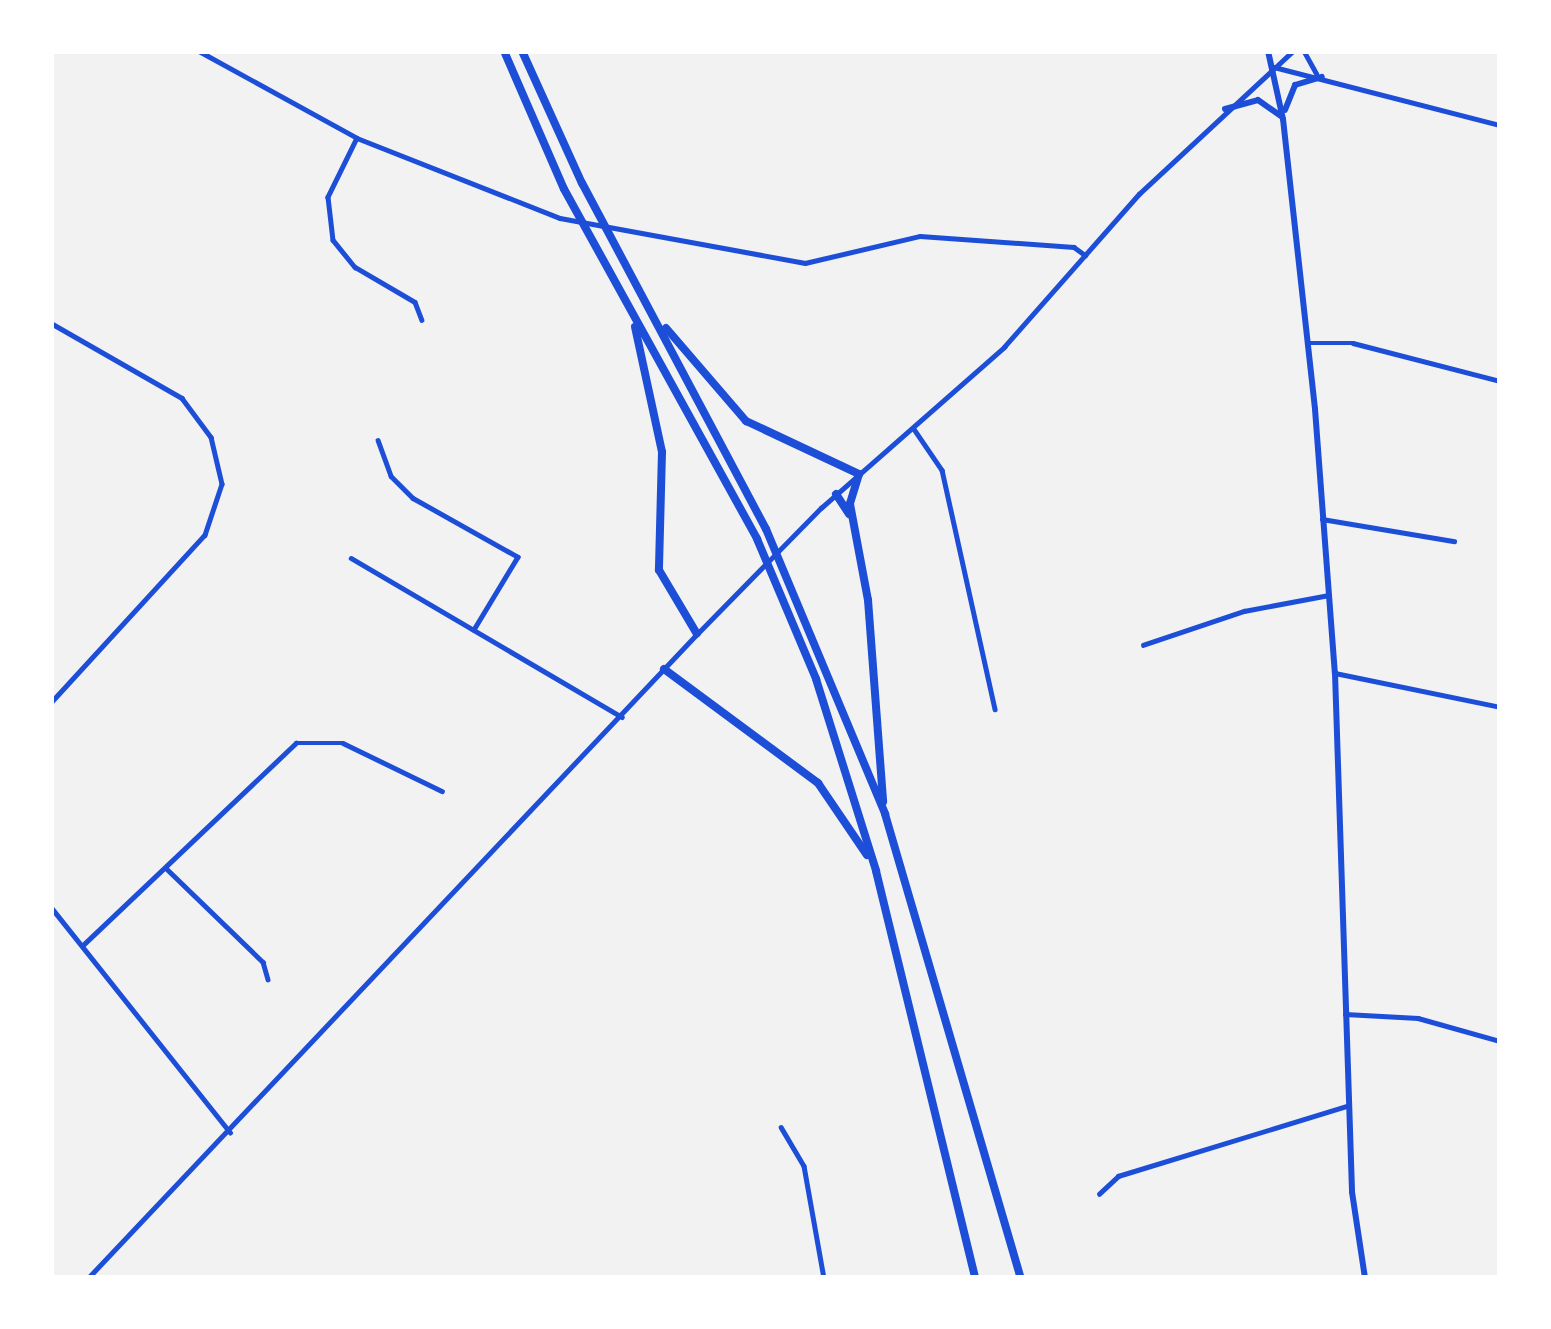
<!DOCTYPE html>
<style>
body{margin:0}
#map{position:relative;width:1551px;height:1329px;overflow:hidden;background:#f2f2f2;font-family:"Crimson Pro",serif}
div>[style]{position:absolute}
.minor>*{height:4.5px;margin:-2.25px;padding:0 2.25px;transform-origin:2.25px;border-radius:2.25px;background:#1d4ed8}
.tertiary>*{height:4.5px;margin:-2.25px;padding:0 2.25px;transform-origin:2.25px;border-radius:2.25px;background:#1d4ed8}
.secondary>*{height:6px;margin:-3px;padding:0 3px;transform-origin:3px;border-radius:3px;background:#1d4ed8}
.motorway>*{height:8px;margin:-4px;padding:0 4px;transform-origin:4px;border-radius:4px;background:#1d4ed8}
span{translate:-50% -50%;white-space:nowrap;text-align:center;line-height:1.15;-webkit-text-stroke:9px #fff;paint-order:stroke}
.frame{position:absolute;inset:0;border:54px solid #fff;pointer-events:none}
</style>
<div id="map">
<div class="minor">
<div style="left:357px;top:138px;width:66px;rotate:116.2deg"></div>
<div style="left:328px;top:197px;width:43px;rotate:83.4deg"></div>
<div style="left:333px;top:240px;width:35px;rotate:51deg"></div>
<div style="left:355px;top:267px;width:69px;rotate:30.3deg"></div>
<div style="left:415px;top:302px;width:19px;rotate:69deg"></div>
<div style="left:51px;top:323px;width:151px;rotate:29.8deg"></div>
<div style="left:182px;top:398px;width:49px;rotate:53.4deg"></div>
<div style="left:211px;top:437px;width:48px;rotate:76.8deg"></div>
<div style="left:222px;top:484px;width:54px;rotate:108.4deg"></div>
<div style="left:205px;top:535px;width:228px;rotate:132.5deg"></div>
<div style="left:1309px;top:343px;width:44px"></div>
<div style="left:1353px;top:343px;width:152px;rotate:14.5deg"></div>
<div style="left:914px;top:429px;width:50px;rotate:55.7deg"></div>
<div style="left:942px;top:470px;width:245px;rotate:77.5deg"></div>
<div style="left:378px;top:440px;width:38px;rotate:70deg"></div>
<div style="left:391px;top:476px;width:31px;rotate:45deg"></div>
<div style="left:413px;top:498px;width:120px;rotate:29.3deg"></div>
<div style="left:518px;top:557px;width:85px;rotate:121.1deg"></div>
<div style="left:1322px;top:519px;width:134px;rotate:9.5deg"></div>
<div style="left:351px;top:558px;width:314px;rotate:30.4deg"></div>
<div style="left:1143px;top:645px;width:107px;rotate:-18.6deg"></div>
<div style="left:1244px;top:611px;width:86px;rotate:-10.7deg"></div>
<div style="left:1335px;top:673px;width:168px;rotate:11.6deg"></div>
<div style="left:167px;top:869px;width:134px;rotate:44.1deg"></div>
<div style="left:263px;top:962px;width:18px;rotate:74deg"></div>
<div style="left:51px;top:907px;width:288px;rotate:51.5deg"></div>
<div style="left:82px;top:946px;width:295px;rotate:-43.5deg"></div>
<div style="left:296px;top:743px;width:47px"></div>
<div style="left:343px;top:743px;width:110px;rotate:25.9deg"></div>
<div style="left:1345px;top:1014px;width:73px;rotate:3.1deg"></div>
<div style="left:1418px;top:1018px;width:85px;rotate:15.7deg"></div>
<div style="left:781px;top:1127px;width:45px;rotate:59.5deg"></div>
<div style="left:804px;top:1166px;width:114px;rotate:79.9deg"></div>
<div style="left:1099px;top:1194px;width:26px;rotate:-43deg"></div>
<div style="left:1118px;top:1176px;width:239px;rotate:-17deg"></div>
</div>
<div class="tertiary">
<div style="left:199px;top:51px;width:180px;rotate:28.8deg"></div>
<div style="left:357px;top:138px;width:218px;rotate:21.5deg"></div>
<div style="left:560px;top:218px;width:249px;rotate:10.4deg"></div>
<div style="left:805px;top:263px;width:118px;rotate:-13.2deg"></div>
<div style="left:920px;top:236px;width:154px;rotate:4.1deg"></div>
<div style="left:1074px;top:247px;width:14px;rotate:36deg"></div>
<div style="left:1304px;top:51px;width:26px;rotate:61deg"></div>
<div style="left:1274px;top:67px;width:233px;rotate:14.4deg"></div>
<div style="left:88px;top:1278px;width:886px;rotate:-46.6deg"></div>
<div style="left:697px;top:634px;width:177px;rotate:-45.5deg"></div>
<div style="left:821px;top:508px;width:244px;rotate:-41.3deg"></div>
<div style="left:1004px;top:347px;width:204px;rotate:-48.6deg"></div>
<div style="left:1139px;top:194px;width:210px;rotate:-42.9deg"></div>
</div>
<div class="secondary">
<div style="left:1268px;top:51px;width:70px;rotate:77.6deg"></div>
<div style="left:1283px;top:119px;width:292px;rotate:83.7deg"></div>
<div style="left:1315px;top:409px;width:265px;rotate:85.7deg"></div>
<div style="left:1335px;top:673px;width:519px;rotate:88.12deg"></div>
<div style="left:1352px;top:1192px;width:87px;rotate:81.4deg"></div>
<div style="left:1225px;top:109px;width:34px;rotate:-15deg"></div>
<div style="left:1258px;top:100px;width:28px;rotate:35deg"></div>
<div style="left:1285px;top:110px;width:27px;rotate:-68deg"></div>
<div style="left:1295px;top:85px;width:28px;rotate:-17deg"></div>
</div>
<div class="motorway">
<div style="left:504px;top:51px;width:150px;rotate:66.5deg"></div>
<div style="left:564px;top:189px;width:400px;rotate:61.1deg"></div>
<div style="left:757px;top:539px;width:152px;rotate:67.1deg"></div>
<div style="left:816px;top:679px;width:201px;rotate:72.6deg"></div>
<div style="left:876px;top:871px;width:419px;rotate:76.3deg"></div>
<div style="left:522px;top:51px;width:145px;rotate:65.6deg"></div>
<div style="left:582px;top:183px;width:392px;rotate:62deg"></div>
<div style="left:766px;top:529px;width:309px;rotate:67.3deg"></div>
<div style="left:885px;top:814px;width:484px;rotate:73.7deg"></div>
<div style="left:635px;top:327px;width:128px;rotate:77.8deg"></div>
<div style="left:662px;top:452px;width:118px;rotate:91.5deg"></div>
<div style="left:659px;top:570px;width:74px;rotate:59.3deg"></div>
<div style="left:666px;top:328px;width:123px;rotate:49.3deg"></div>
<div style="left:746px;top:421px;width:125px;rotate:25.1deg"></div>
<div style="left:859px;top:474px;width:31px;rotate:107deg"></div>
<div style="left:850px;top:504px;width:98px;rotate:79.4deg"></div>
<div style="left:868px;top:600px;width:202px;rotate:85.7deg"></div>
<div style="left:836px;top:494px;width:24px;rotate:57deg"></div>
<div style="left:664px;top:669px;width:192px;rotate:36.5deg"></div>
<div style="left:818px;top:783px;width:87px;rotate:55.8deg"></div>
</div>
<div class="frame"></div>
</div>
